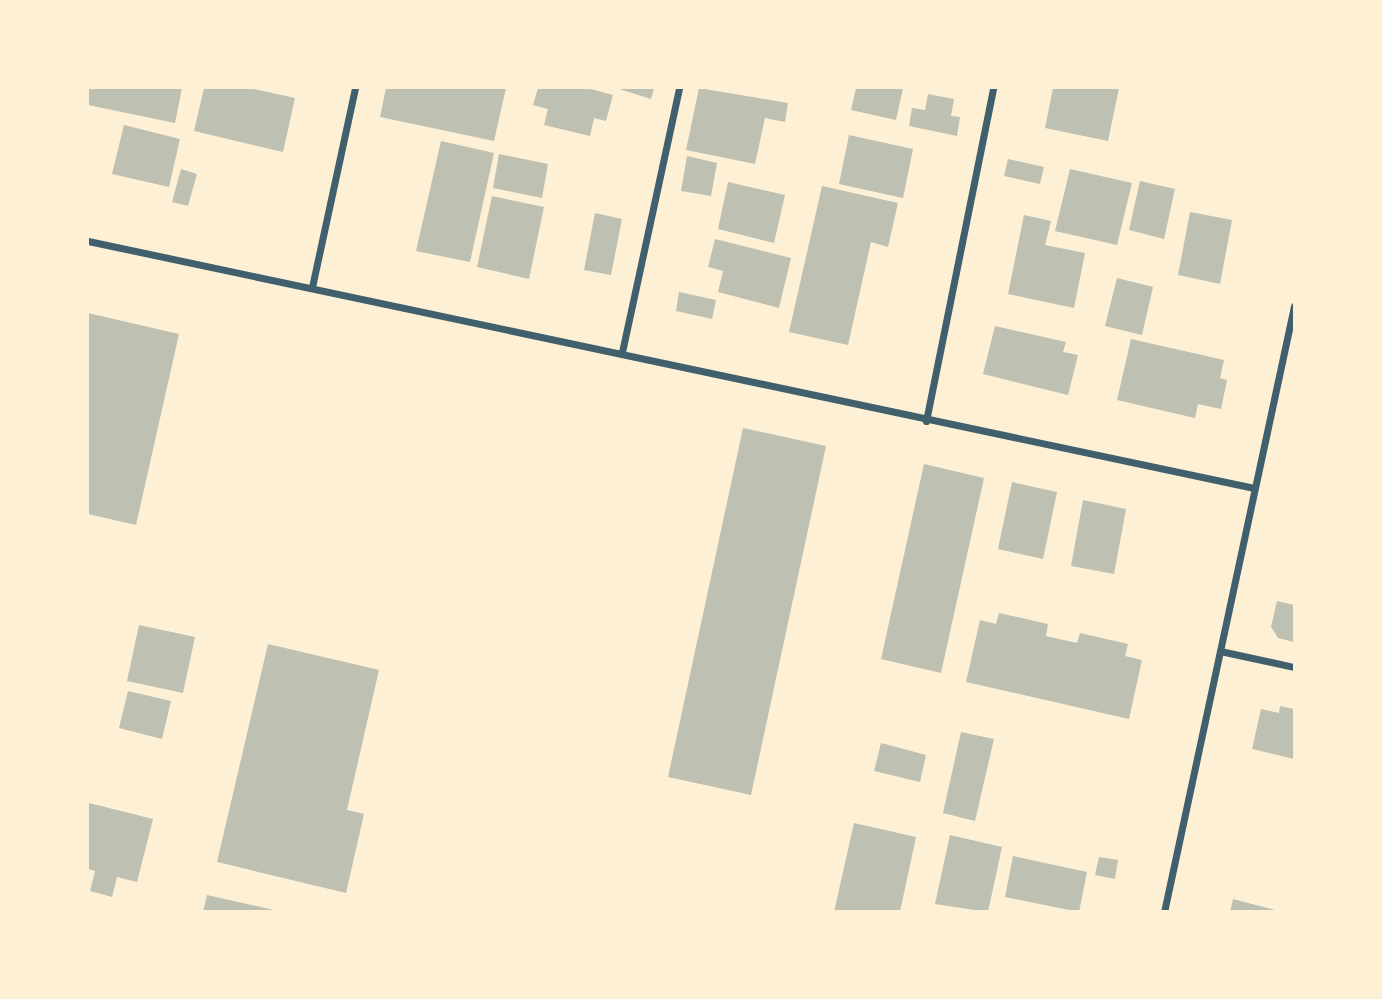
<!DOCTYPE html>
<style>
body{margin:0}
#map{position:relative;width:1382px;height:999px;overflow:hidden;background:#fdf0d5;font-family:"DM Sans",sans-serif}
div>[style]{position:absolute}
.building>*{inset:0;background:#bec0b2}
.minor>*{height:7px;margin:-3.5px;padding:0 3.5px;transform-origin:3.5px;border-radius:3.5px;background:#3f606c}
span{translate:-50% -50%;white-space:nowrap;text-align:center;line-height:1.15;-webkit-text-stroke:7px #fdf0d5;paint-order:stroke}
.frame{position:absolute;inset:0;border:89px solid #fdf0d5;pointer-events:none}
</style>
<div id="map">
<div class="building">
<div style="clip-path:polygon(88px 88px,182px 88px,175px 123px,88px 105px)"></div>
<div style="clip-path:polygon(204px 88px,250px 88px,295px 98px,283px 152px,194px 131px)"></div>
<div style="clip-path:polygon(386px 88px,506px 88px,494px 141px,380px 117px)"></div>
<div style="clip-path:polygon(538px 88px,587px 88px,613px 95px,606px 121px,594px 118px,590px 136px,544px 125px,548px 109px,533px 105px)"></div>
<div style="clip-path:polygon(616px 88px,654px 88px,651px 99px)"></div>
<div style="clip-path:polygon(699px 88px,788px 103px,785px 122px,765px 118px,755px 164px,686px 150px)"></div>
<div style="clip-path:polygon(856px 88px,903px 88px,896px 120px,851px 110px)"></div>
<div style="clip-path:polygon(1053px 88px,1119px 88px,1108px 141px,1045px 128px)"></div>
<div style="clip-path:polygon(928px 94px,954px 99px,951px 116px,960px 117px,957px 136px,909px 126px,912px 108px,925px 110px)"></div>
<div style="clip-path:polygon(124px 125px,180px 139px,169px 187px,112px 174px)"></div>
<div style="clip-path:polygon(849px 135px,913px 149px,903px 198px,839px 184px)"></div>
<div style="clip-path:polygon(441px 141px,494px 153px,470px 262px,416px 251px)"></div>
<div style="clip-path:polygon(499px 154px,548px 164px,542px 198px,493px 188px)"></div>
<div style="clip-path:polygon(687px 156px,717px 163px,711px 196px,681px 191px)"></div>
<div style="clip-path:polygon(1008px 159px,1044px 167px,1040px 184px,1004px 176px)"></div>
<div style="clip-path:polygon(181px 169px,197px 174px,188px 206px,172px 202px)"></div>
<div style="clip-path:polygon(1070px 169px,1132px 183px,1117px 245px,1055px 231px)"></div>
<div style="clip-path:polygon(1140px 181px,1175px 189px,1164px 239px,1129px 230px)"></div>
<div style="clip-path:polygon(728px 182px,785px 195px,774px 243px,718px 229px)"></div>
<div style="clip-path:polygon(822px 186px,898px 203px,888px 247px,871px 242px,848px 345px,789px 332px)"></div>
<div style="clip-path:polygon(492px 196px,544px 207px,529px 279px,477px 267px)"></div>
<div style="clip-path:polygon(1190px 212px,1232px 220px,1220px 284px,1178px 275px)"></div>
<div style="clip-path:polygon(595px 213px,622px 219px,611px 275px,584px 270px)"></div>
<div style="clip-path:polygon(1024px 215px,1051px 221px,1045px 245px,1085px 253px,1074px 308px,1008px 294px)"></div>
<div style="clip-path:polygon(715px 239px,791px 258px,779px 308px,718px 292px,723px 271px,708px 267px)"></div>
<div style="clip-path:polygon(1117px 278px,1153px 287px,1142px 335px,1105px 326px)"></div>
<div style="clip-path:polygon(679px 292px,716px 300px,712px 319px,676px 311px)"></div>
<div style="clip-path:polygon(88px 313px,179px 334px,136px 525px,88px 514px)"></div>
<div style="clip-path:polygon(995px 326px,1066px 342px,1063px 352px,1078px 355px,1068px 395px,983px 374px)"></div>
<div style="clip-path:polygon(1131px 339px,1224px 360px,1220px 378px,1227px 380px,1221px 409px,1198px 404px,1195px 418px,1117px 400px)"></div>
<div style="clip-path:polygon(743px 428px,826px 446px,751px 795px,668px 777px)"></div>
<div style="clip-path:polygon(924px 464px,984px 478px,941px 673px,881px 659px)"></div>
<div style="clip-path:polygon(1012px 482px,1057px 492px,1043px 559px,998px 549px)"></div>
<div style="clip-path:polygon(1083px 500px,1126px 509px,1114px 574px,1071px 566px)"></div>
<div style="clip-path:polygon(1277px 601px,1294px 605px,1294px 642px,1278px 638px,1271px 627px)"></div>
<div style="clip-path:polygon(999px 613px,1048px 624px,1046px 636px,1077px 643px,1080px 633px,1128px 644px,1125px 656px,1142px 660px,1129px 719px,966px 682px,980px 620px,996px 624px)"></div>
<div style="clip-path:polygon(139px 625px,195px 637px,183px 693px,127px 681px)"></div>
<div style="clip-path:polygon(268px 644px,379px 670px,347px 810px,364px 814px,346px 893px,217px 862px)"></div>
<div style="clip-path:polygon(128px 691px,171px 701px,162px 739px,119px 728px)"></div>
<div style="clip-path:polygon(1280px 706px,1294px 709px,1294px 759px,1252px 749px,1261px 709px,1279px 713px)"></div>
<div style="clip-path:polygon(961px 732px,994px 739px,975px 821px,943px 813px)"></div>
<div style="clip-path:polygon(881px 743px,926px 755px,920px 782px,874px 771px)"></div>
<div style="clip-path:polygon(89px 803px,153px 819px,137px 882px,117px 877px,112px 897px,90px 891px,95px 871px,88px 869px)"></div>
<div style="clip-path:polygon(854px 823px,916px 837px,900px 912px,834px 912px)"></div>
<div style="clip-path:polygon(950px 835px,1002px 847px,988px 912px,935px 904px)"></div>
<div style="clip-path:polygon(1013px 856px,1087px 872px,1079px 912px,1005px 897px)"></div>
<div style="clip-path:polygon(1099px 857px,1118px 860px,1115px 879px,1095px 875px)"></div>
<div style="clip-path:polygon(207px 895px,274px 910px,274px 912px,203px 912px)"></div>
<div style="clip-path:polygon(1233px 899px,1279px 911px,1279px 912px,1230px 912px)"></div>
</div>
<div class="minor">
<div style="left:88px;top:241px;width:1192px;rotate:11.96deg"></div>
<div style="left:312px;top:287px;width:204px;rotate:-77.8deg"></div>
<div style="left:622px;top:352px;width:270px;rotate:-77.8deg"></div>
<div style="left:926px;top:421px;width:340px;rotate:-78.6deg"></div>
<div style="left:1220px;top:651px;width:76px;rotate:12.2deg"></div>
<div style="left:1164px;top:912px;width:620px;rotate:-77.89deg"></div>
</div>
<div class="frame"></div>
</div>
